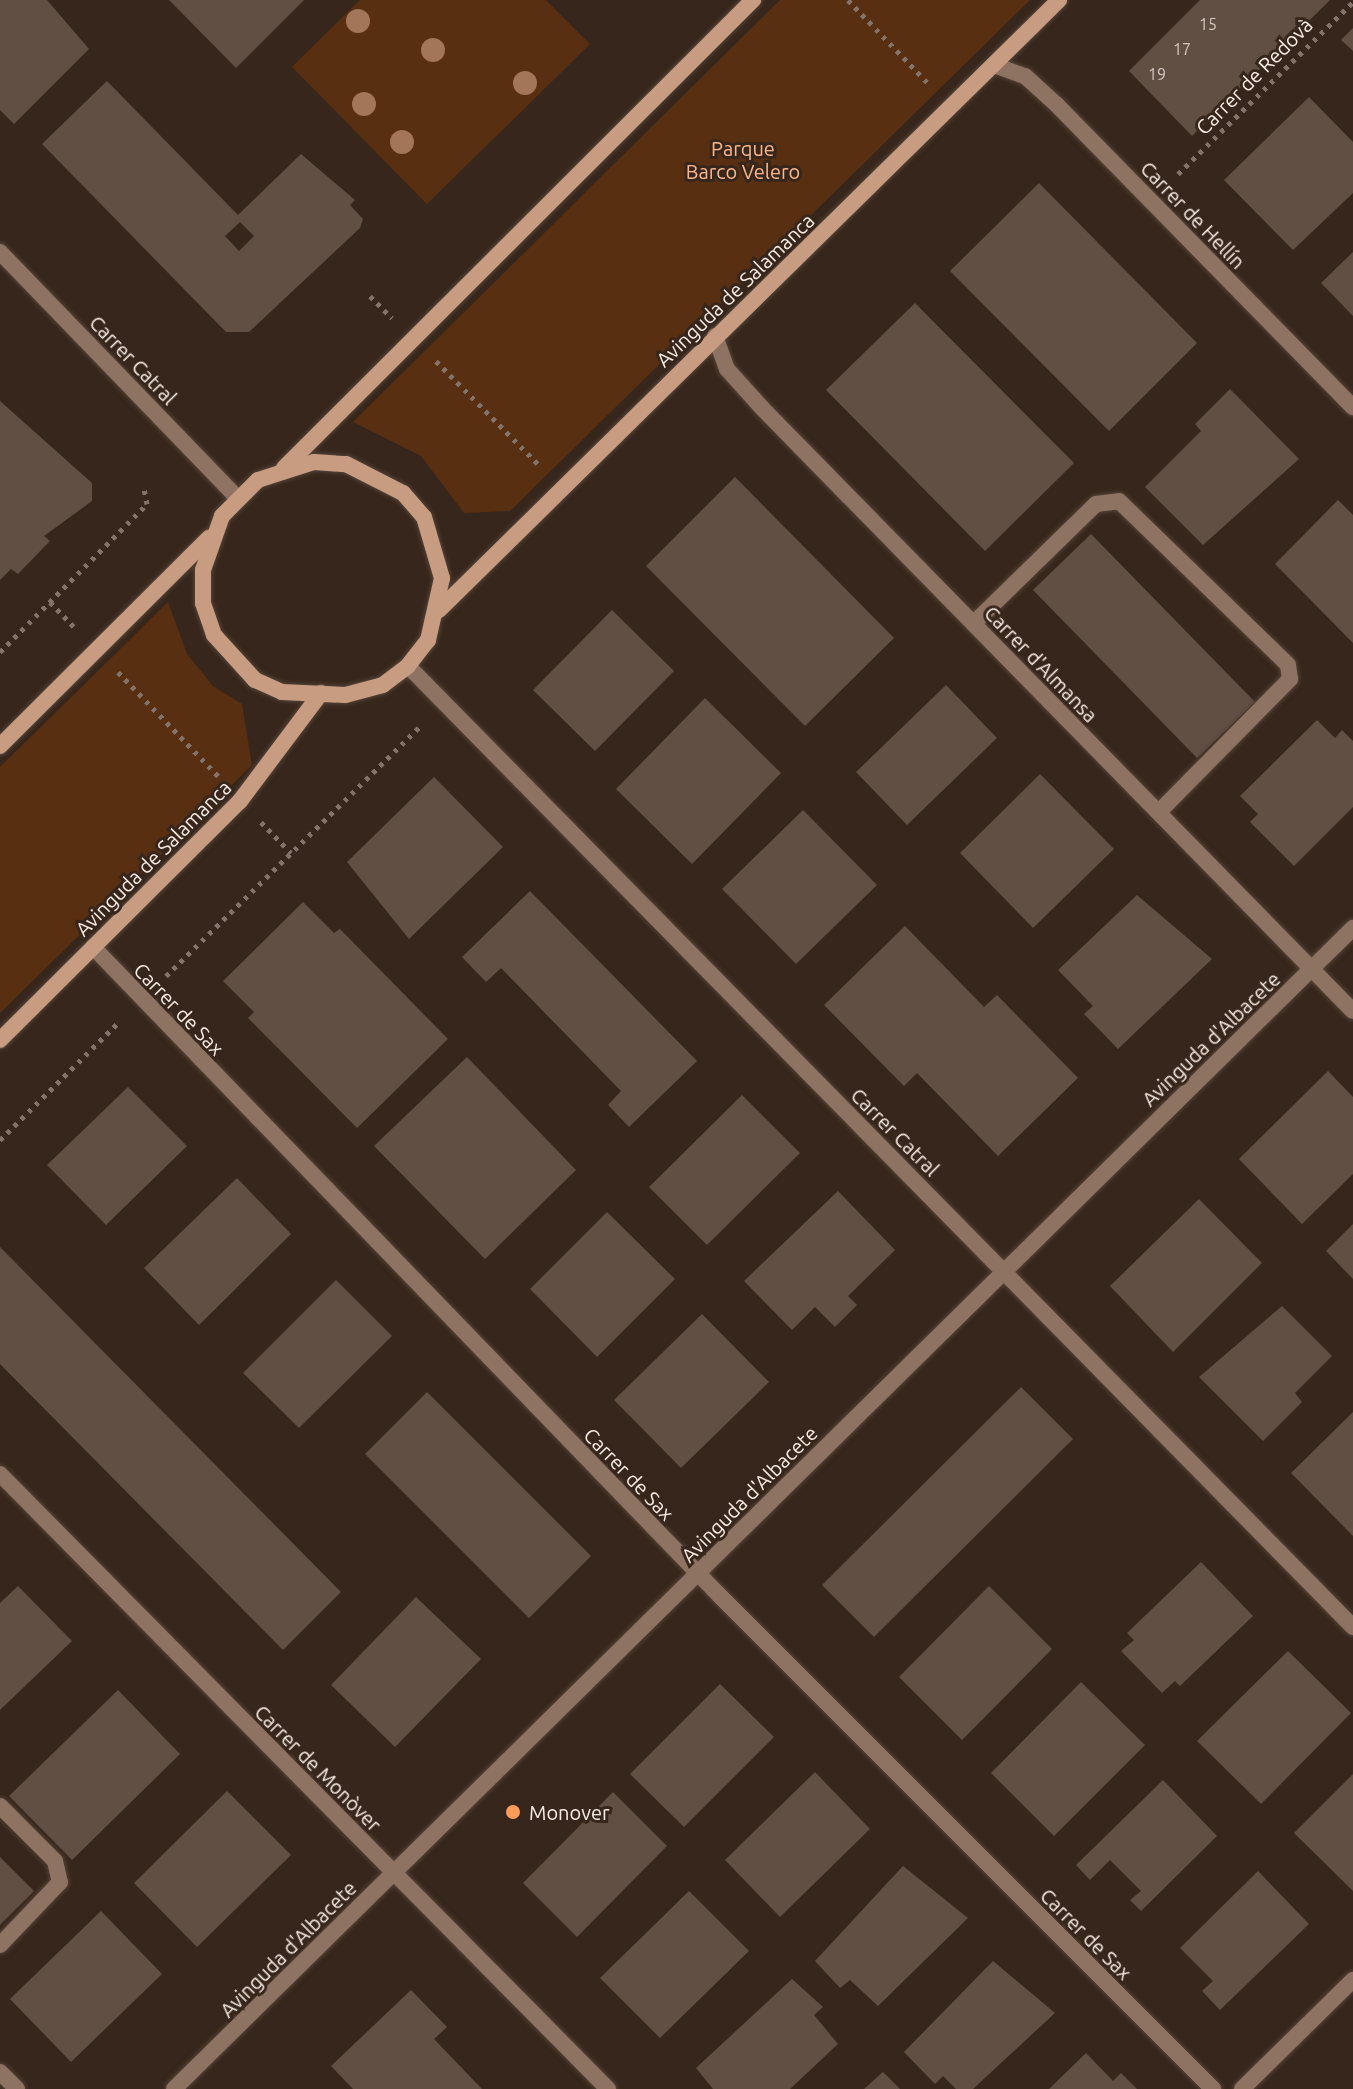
<!DOCTYPE html>
<meta charset="utf-8">
<style>
body{margin:0}
#map{position:relative;width:1353px;height:2089px;overflow:hidden;background:#37261b;font-family:Ubuntu,sans-serif}
div>[style]{position:absolute}
.green>*{inset:0;background:#592f12}
.building>*{inset:0;background:#624f44}
.path>*{height:5px;margin-top:-2.5px;transform-origin:0;background:repeating-linear-gradient(90deg,#83746b 0 4px,transparent 0 10px)}
.roads{filter:drop-shadow(0 0 2px #524237) drop-shadow(0 0 2px #524237)}
.lane>*{height:16px;margin:-8px;padding:0 8px;transform-origin:8px;border-radius:8px;background:#8f7362}
.street>*{height:16px;margin:-8px;padding:0 8px;transform-origin:8px;border-radius:8px;background:#8f7362}
.secondary>*{height:16px;margin:-8px;padding:0 8px;transform-origin:8px;border-radius:8px;background:#c89c81}
.trees>*{width:24px;height:24px;margin:-12px;border-radius:50%;background:#a47659}
.dots>*{width:22px;height:22px;translate:-50% -50%;box-sizing:border-box;border:4px solid #37261b;border-radius:50%}
span{translate:-50% -50%;white-space:nowrap;text-align:center;line-height:1.15;-webkit-text-stroke:6px #37261b;paint-order:stroke}
.number-label{font-size:16px;color:#d3c6be}
.number-label span{-webkit-text-stroke-width:0}
.street-label{font-size:20px;color:#f9ede6}
.park-label{font-size:20px;color:#feb78b}
.poi-label{font-size:20px;color:#f9ede6}
.left{translate:0 -50%;text-align:left}
</style>
<div id="map">
<div class="green">
<div style="clip-path:polygon(360px 0,546px 0,590px 44px,427px 204px,292px 67px)"></div>
<div style="clip-path:polygon(780px 0,1030px 0,510px 511px,464px 513px,421px 456px,353px 422px)"></div>
<div style="clip-path:polygon(168px 602px,187px 654px,213px 686px,242px 704px,252px 765px,0 1013px,0 767px)"></div>
</div>
<div class="building">
<div style="clip-path:polygon(0 0,47px 0,89px 49px,14px 124px,0 110px)"></div>
<div style="clip-path:polygon(169px 0,304px 0,236px 68px)"></div>
<div style="clip-path:polygon(1200px 0,1330px 0,1192px 136px,1129px 71px)"></div>
<div style="clip-path:polygon(1353px 28px,1353px 51px,1341px 40px)"></div>
<div style="clip-path:polygon(evenodd,107px 81px,238px 215px,301px 154px,355px 200px,350px 205px,363px 219px,360px 228px,249px 332px,226px 332px,42px 144px,107px 81px,240px 222px,254px 236px,239px 251px,225px 236px,240px 222px)"></div>
<div style="clip-path:polygon(1309px 97px,1353px 142px,1353px 193px,1293px 250px,1224px 180px)"></div>
<div style="clip-path:polygon(1039px 183px,1197px 343px,1109px 431px,950px 271px)"></div>
<div style="clip-path:polygon(1353px 252px,1353px 316px,1321px 283px)"></div>
<div style="clip-path:polygon(915px 303px,1074px 463px,985px 551px,826px 390px)"></div>
<div style="clip-path:polygon(1230px 389px,1299px 459px,1203px 545px,1145px 487px,1201px 431px,1195px 424px)"></div>
<div style="clip-path:polygon(0 401px,92px 483px,92px 501px,44px 536px,50px 541px,18px 574px,11px 569px,0 580px)"></div>
<div style="clip-path:polygon(735px 477px,894px 638px,805px 726px,646px 566px)"></div>
<div style="clip-path:polygon(1338px 500px,1353px 515px,1353px 643px,1275px 564px)"></div>
<div style="clip-path:polygon(1091px 534px,1255px 702px,1197px 758px,1033px 590px)"></div>
<div style="clip-path:polygon(612px 610px,674px 671px,595px 751px,533px 690px)"></div>
<div style="clip-path:polygon(946px 685px,997px 738px,907px 825px,856px 772px)"></div>
<div style="clip-path:polygon(705px 698px,781px 773px,692px 864px,616px 789px)"></div>
<div style="clip-path:polygon(1317px 720px,1335px 738px,1342px 730px,1353px 741px,1353px 807px,1294px 866px,1250px 822px,1258px 814px,1240px 796px)"></div>
<div style="clip-path:polygon(1040px 774px,1114px 849px,1033px 928px,960px 853px)"></div>
<div style="clip-path:polygon(434px 777px,503px 847px,409px 939px,347px 862px)"></div>
<div style="clip-path:polygon(803px 810px,877px 885px,796px 964px,722px 889px)"></div>
<div style="clip-path:polygon(530px 891px,697px 1061px,629px 1127px,608px 1105px,621px 1091px,501px 968px,486px 982px,462px 957px)"></div>
<div style="clip-path:polygon(1137px 895px,1212px 959px,1118px 1049px,1084px 1014px,1093px 1006px,1058px 970px)"></div>
<div style="clip-path:polygon(303px 902px,334px 933px,340px 929px,448px 1039px,357px 1128px,248px 1018px,254px 1012px,223px 981px)"></div>
<div style="clip-path:polygon(905px 926px,984px 1007px,997px 995px,1078px 1078px,998px 1156px,917px 1073px,904px 1086px,824px 1005px)"></div>
<div style="clip-path:polygon(467px 1057px,576px 1170px,485px 1259px,374px 1146px)"></div>
<div style="clip-path:polygon(1328px 1071px,1353px 1097px,1353px 1174px,1302px 1224px,1239px 1159px)"></div>
<div style="clip-path:polygon(128px 1087px,187px 1146px,106px 1225px,47px 1165px)"></div>
<div style="clip-path:polygon(742px 1095px,800px 1153px,707px 1245px,649px 1187px)"></div>
<div style="clip-path:polygon(237px 1178px,291px 1234px,199px 1325px,144px 1268px)"></div>
<div style="clip-path:polygon(838px 1191px,895px 1250px,848px 1296px,857px 1305px,835px 1327px,815px 1307px,792px 1330px,744px 1281px)"></div>
<div style="clip-path:polygon(1199px 1199px,1262px 1263px,1173px 1352px,1110px 1286px)"></div>
<div style="clip-path:polygon(607px 1212px,675px 1279px,597px 1357px,530px 1289px)"></div>
<div style="clip-path:polygon(1353px 1224px,1353px 1279px,1326px 1251px)"></div>
<div style="clip-path:polygon(0 1247px,341px 1592px,283px 1650px,0 1364px)"></div>
<div style="clip-path:polygon(336px 1280px,392px 1336px,299px 1428px,243px 1373px)"></div>
<div style="clip-path:polygon(1282px 1306px,1332px 1356px,1295px 1393px,1302px 1402px,1263px 1441px,1199px 1377px)"></div>
<div style="clip-path:polygon(702px 1314px,769px 1382px,681px 1468px,614px 1400px)"></div>
<div style="clip-path:polygon(1021px 1387px,1073px 1439px,874px 1637px,822px 1585px)"></div>
<div style="clip-path:polygon(427px 1392px,591px 1556px,529px 1618px,365px 1454px)"></div>
<div style="clip-path:polygon(1353px 1412px,1353px 1536px,1291px 1473px)"></div>
<div style="clip-path:polygon(1201px 1562px,1253px 1616px,1180px 1686px,1175px 1681px,1162px 1693px,1121px 1651px,1134px 1640px,1127px 1633px)"></div>
<div style="clip-path:polygon(18px 1586px,72px 1641px,0 1710px,0 1603px)"></div>
<div style="clip-path:polygon(989px 1586px,1052px 1649px,962px 1740px,899px 1677px)"></div>
<div style="clip-path:polygon(416px 1597px,481px 1659px,395px 1747px,331px 1685px)"></div>
<div style="clip-path:polygon(1288px 1651px,1351px 1713px,1261px 1804px,1197px 1741px)"></div>
<div style="clip-path:polygon(1081px 1682px,1145px 1745px,1054px 1836px,991px 1773px)"></div>
<div style="clip-path:polygon(720px 1684px,774px 1737px,684px 1827px,630px 1774px)"></div>
<div style="clip-path:polygon(118px 1690px,180px 1754px,72px 1860px,9px 1796px)"></div>
<div style="clip-path:polygon(815px 1772px,870px 1829px,780px 1917px,725px 1860px)"></div>
<div style="clip-path:polygon(1353px 1774px,1353px 1891px,1294px 1833px)"></div>
<div style="clip-path:polygon(1163px 1780px,1217px 1836px,1141px 1911px,1130px 1900px,1141px 1891px,1110px 1860px,1090px 1880px,1076px 1865px)"></div>
<div style="clip-path:polygon(227px 1791px,291px 1855px,197px 1947px,134px 1883px)"></div>
<div style="clip-path:polygon(613px 1792px,667px 1846px,577px 1937px,523px 1883px)"></div>
<div style="clip-path:polygon(0 1857px,34px 1891px,0 1925px)"></div>
<div style="clip-path:polygon(903px 1866px,968px 1918px,878px 2006px,850px 1980px,840px 1988px,815px 1961px)"></div>
<div style="clip-path:polygon(1258px 1871px,1309px 1924px,1220px 2010px,1202px 1991px,1213px 1981px,1180px 1948px)"></div>
<div style="clip-path:polygon(689px 1891px,749px 1951px,660px 2038px,600px 1978px)"></div>
<div style="clip-path:polygon(101px 1911px,162px 1974px,71px 2062px,10px 1999px)"></div>
<div style="clip-path:polygon(993px 1961px,1055px 2013px,973px 2089px,956px 2089px,943px 2076px,935px 2084px,904px 2052px)"></div>
<div style="clip-path:polygon(792px 1979px,823px 2007px,814px 2015px,838px 2044px,790px 2089px,713px 2089px,696px 2068px)"></div>
<div style="clip-path:polygon(411px 1990px,447px 2027px,434px 2039px,482px 2089px,353px 2089px,331px 2066px)"></div>
<div style="clip-path:polygon(1086px 2053px,1113px 2081px,1121px 2073px,1137px 2089px,1049px 2089px)"></div>
<div style="clip-path:polygon(883px 2072px,900px 2089px,864px 2089px)"></div>
</div>
<div class="path">
<div style="left:848px;top:0;width:115px;rotate:46.1deg"></div>
<div style="left:1178px;top:174px;width:245px;rotate:-44.5deg"></div>
<div style="left:370px;top:296px;width:31px;rotate:45deg"></div>
<div style="left:436px;top:361px;width:146px;rotate:45.3deg"></div>
<div style="left:50px;top:602px;width:35px;rotate:46deg"></div>
<div style="left:0;top:652px;width:209px;rotate:-45.2deg"></div>
<div style="left:147px;top:504px;width:16px;rotate:-101deg"></div>
<div style="left:118px;top:672px;width:146px;rotate:46.1deg"></div>
<div style="left:261px;top:822px;width:43px;rotate:45.9deg"></div>
<div style="left:166px;top:976px;width:358px;rotate:-44.5deg"></div>
<div style="left:0;top:1140px;width:168px;rotate:-44.8deg"></div>
</div>
<div class="roads">
<div class="lane">
<div style="left:974px;top:623px;width:170px;rotate:-44.3deg"></div>
<div style="left:1096px;top:504px;width:23px;rotate:-7deg"></div>
<div style="left:1119px;top:501px;width:235px;rotate:44.1deg"></div>
<div style="left:1288px;top:665px;width:14px;rotate:82deg"></div>
<div style="left:1290px;top:679px;width:187px;rotate:134.6deg"></div>
</div>
<div class="street">
<div style="left:994px;top:65px;width:33px;rotate:20deg"></div>
<div style="left:1025px;top:76px;width:43px;rotate:42.2deg"></div>
<div style="left:1057px;top:105px;width:423px;rotate:45.6deg"></div>
<div style="left:0;top:252px;width:341px;rotate:46deg"></div>
<div style="left:715px;top:336px;width:35px;rotate:70deg"></div>
<div style="left:727px;top:369px;width:52px;rotate:48.1deg"></div>
<div style="left:762px;top:408px;width:844px;rotate:45.58deg"></div>
<div style="left:408px;top:666px;width:1348px;rotate:45.48deg"></div>
<div style="left:93px;top:947px;width:904px;rotate:45.99deg"></div>
<div style="left:721px;top:1597px;width:696px;rotate:45deg"></div>
<div style="left:0;top:1474px;width:865px;rotate:45.33deg"></div>
<div style="left:0;top:1806px;width:78px;rotate:45deg"></div>
<div style="left:55px;top:1861px;width:22px;rotate:77deg"></div>
<div style="left:60px;top:1882px;width:87px;rotate:133.6deg"></div>
<div style="left:0;top:2072px;width:24px;rotate:45deg"></div>
<div style="left:174px;top:2089px;width:1655px;rotate:-44.56deg"></div>
<div style="left:1242px;top:2089px;width:156px;rotate:-44.5deg"></div>
</div>
<div class="secondary">
<div style="left:314px;top:462px;width:32px;rotate:4deg"></div>
<div style="left:346px;top:464px;width:64px;rotate:27deg"></div>
<div style="left:403px;top:493px;width:32px;rotate:49deg"></div>
<div style="left:424px;top:517px;width:64px;rotate:73.6deg"></div>
<div style="left:442px;top:578px;width:64px;rotate:102.7deg"></div>
<div style="left:428px;top:640px;width:33px;rotate:128deg"></div>
<div style="left:408px;top:666px;width:31px;rotate:143deg"></div>
<div style="left:383px;top:685px;width:39px;rotate:165deg"></div>
<div style="left:345px;top:695px;width:63px;rotate:-177.3deg"></div>
<div style="left:282px;top:692px;width:30px;rotate:-156deg"></div>
<div style="left:255px;top:680px;width:61px;rotate:-132.3deg"></div>
<div style="left:214px;top:635px;width:34px;rotate:-109deg"></div>
<div style="left:203px;top:603px;width:33px;rotate:-90deg"></div>
<div style="left:203px;top:570px;width:57px;rotate:-70.6deg"></div>
<div style="left:222px;top:516px;width:51px;rotate:-45deg"></div>
<div style="left:258px;top:480px;width:59px;rotate:-17.8deg"></div>
<div style="left:284px;top:468px;width:663px;rotate:-44.94deg"></div>
<div style="left:439px;top:610px;width:870px;rotate:-44.53deg"></div>
<div style="left:0;top:746px;width:295px;rotate:-44.9deg"></div>
<div style="left:0;top:1040px;width:339px;rotate:-44.9deg"></div>
<div style="left:240px;top:801px;width:135px;rotate:-53.1deg"></div>
</div>
</div>
<div class="trees">
<div style="left:358px;top:21px"></div>
<div style="left:433px;top:50px"></div>
<div style="left:525px;top:83px"></div>
<div style="left:364px;top:104px"></div>
<div style="left:402px;top:142px"></div>
</div>
<div class="dots">
<div style="left:513px;top:1812px;background:#fe9b58"></div>
</div>
<div class="number-label">
<span style="left:1208px;top:24px">15</span>
<span style="left:1182px;top:49px">17</span>
<span style="left:1157px;top:74px">19</span>
</div>
<div class="street-label">
<span style="left:1254px;top:76px;rotate:-45deg">Carrer de Redovà</span>
<span style="left:1193px;top:215px;rotate:46deg">Carrer de Hellín</span>
<span style="left:735px;top:290px;rotate:-44deg">Avinguda de Salamanca</span>
<span style="left:133px;top:360px;rotate:46deg">Carrer Catral</span>
<span style="left:1041px;top:664px;rotate:46deg">Carrer d'Almansa</span>
<span style="left:153px;top:858px;rotate:-45deg">Avinguda de Salamanca</span>
<span style="left:179px;top:1009px;rotate:46deg">Carrer de Sax</span>
<span style="left:1211px;top:1039px;rotate:-44deg">Avinguda d'Albacete</span>
<span style="left:895px;top:1132px;rotate:45deg">Carrer Catral</span>
<span style="left:629px;top:1474px;rotate:46deg">Carrer de Sax</span>
<span style="left:749px;top:1494px;rotate:-45deg">Avinguda d'Albacete</span>
<span style="left:318px;top:1768px;rotate:45deg">Carrer de Monòver</span>
<span style="left:1086px;top:1934px;rotate:45deg">Carrer de Sax</span>
<span style="left:288px;top:1949px;rotate:-45deg">Avinguda d'Albacete</span>
</div>
<div class="park-label">
<span style="left:743px;top:160px">Parque<br>Barco Velero</span>
</div>
<div class="poi-label">
<span class="left" style="left:529px;top:1812px">Monover</span>
</div>
</div>
